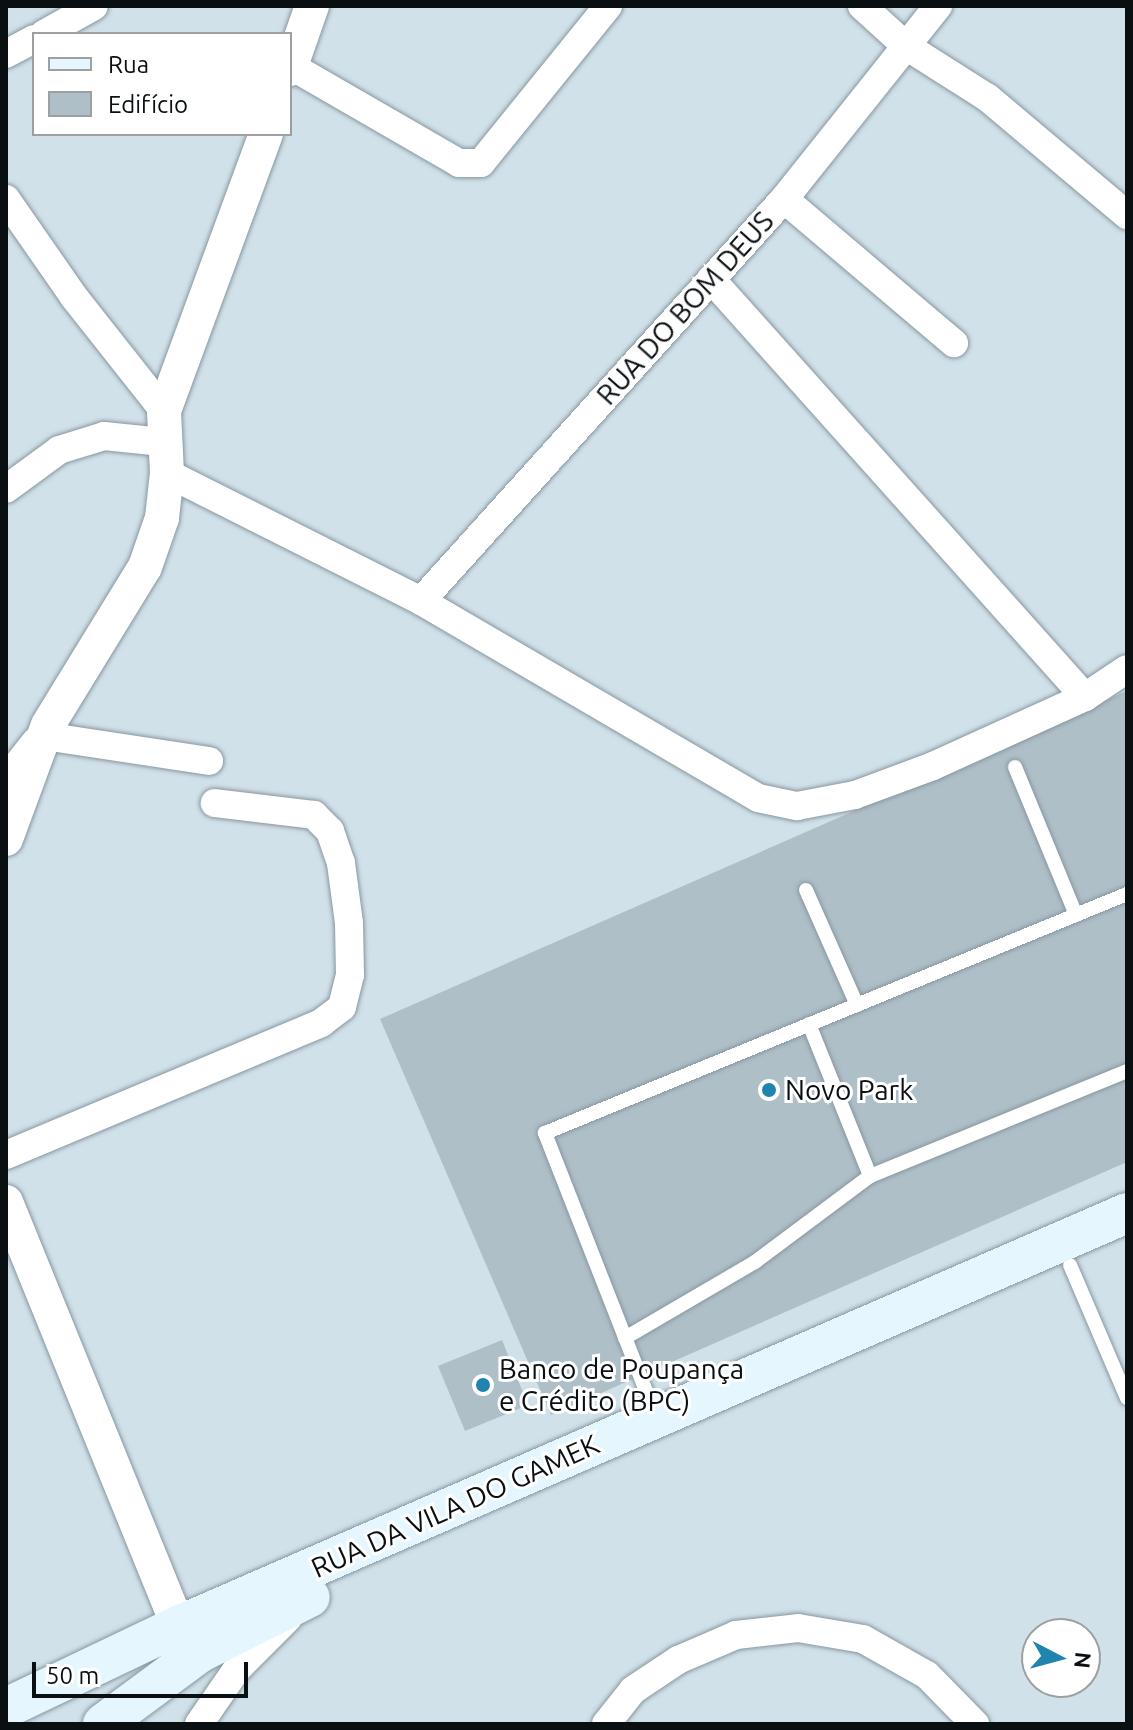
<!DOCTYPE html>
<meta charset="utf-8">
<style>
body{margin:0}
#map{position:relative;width:1133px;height:1730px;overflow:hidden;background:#d1e1ea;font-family:Ubuntu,sans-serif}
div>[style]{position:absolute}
.building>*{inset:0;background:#afbfc8}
.roads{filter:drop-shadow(0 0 2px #88979f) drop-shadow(0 0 2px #88979f)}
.service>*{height:14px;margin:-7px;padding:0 7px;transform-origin:7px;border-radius:7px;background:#fff}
.minor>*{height:28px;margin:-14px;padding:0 14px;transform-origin:14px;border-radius:14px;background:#fff}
.tertiary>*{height:34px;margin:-17px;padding:0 17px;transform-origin:17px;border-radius:17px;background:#fff}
.secondary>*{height:40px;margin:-20px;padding:0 20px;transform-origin:20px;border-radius:20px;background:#e6f6fe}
.dots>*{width:22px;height:22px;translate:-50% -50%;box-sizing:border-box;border:4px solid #fff;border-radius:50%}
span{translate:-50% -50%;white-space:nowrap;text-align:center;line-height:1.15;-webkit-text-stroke:6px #fff;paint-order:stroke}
.street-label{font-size:28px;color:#0a0f12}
.poi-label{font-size:28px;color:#0a0f12}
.left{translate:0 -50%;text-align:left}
.frame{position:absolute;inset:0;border:8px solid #0a0f12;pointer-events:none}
.legend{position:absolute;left:32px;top:32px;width:260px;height:104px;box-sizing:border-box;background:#fff;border:2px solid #9d9fa0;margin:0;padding:10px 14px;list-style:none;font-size:24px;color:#0a0f12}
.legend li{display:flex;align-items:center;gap:16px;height:40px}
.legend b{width:40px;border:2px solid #9d9fa0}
.north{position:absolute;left:1021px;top:1618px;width:80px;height:80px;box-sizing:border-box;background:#fff;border:2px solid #9d9fa0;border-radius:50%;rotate:96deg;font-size:22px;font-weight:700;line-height:32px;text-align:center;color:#0a0f12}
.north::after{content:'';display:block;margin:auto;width:28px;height:36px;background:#1f85af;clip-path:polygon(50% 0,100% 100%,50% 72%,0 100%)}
.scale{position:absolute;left:32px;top:1662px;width:216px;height:36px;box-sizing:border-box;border:4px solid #0a0f12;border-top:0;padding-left:10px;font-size:24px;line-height:28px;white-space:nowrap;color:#0a0f12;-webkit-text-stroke:6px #fff;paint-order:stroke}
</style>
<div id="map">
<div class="building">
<div style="clip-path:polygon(1127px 691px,1127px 1162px,551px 1415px,380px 1019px)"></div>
<div style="clip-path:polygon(502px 1340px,528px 1405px,465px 1431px,438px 1366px)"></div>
</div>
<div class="roads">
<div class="service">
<div style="left:1015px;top:767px;width:160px;rotate:67.6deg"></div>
<div style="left:806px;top:890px;width:126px;rotate:66.1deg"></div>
<div style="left:809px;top:1024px;width:164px;rotate:68.1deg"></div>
<div style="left:870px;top:1176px;width:278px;rotate:-22.2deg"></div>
<div style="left:1070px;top:1265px;width:145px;rotate:66.8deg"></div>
<div style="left:625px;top:1338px;width:151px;rotate:-30.3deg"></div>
<div style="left:755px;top:1262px;width:144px;rotate:-36.8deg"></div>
<div style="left:655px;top:1414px;width:302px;rotate:-111.4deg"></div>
<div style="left:545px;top:1133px;width:629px;rotate:-22.33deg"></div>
</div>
<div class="minor">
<div style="left:862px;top:6px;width:59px;rotate:42.3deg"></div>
<div style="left:906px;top:46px;width:97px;rotate:32.4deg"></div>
<div style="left:988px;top:98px;width:182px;rotate:40.1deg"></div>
<div style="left:44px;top:34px;width:57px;rotate:-29.2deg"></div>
<div style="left:6px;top:54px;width:32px;rotate:-28deg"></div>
<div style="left:291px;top:66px;width:194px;rotate:30deg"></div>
<div style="left:459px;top:163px;width:22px"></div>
<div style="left:481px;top:163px;width:202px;rotate:-51deg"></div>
<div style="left:6px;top:199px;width:119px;rotate:55.2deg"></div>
<div style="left:74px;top:297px;width:145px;rotate:51.7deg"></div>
<div style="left:784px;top:199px;width:223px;rotate:40.3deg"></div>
<div style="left:711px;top:279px;width:561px;rotate:48.18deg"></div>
<div style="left:167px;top:473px;width:284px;rotate:26.7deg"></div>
<div style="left:421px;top:601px;width:390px;rotate:30.3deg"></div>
<div style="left:758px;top:798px;width:40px;rotate:12deg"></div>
<div style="left:797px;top:806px;width:59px;rotate:-10.7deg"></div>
<div style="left:855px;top:795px;width:83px;rotate:-20.4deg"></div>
<div style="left:933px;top:766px;width:167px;rotate:-24.4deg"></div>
<div style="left:1085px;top:697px;width:50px;rotate:-33.7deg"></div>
<div style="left:6px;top:489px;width:66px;rotate:-36.3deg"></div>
<div style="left:59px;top:450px;width:47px;rotate:-17.3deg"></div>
<div style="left:104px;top:436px;width:59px;rotate:5.8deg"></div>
<div style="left:421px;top:601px;width:542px;rotate:-47.92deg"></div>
<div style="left:784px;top:199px;width:247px;rotate:-51.4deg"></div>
<div style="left:44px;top:736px;width:167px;rotate:8.6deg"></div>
<div style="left:6px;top:779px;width:48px;rotate:-51.7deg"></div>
<div style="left:6px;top:1155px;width:342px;rotate:-22.7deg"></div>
<div style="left:321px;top:1023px;width:26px;rotate:-37deg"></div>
<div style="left:342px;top:1007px;width:33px;rotate:-76deg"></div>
<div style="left:350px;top:975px;width:52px;rotate:-91.1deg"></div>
<div style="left:349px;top:923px;width:61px;rotate:-97.6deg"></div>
<div style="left:341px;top:863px;width:34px;rotate:-109deg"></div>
<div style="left:330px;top:831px;width:23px;rotate:-135deg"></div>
<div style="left:314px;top:815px;width:100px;rotate:-173.1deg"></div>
<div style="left:199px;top:1724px;width:67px;rotate:-55.4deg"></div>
<div style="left:237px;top:1669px;width:72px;rotate:-45deg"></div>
<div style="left:606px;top:1724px;width:43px;rotate:-51.5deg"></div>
<div style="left:633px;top:1690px;width:54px;rotate:-33.7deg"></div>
<div style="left:678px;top:1660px;width:63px;rotate:-23.3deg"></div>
<div style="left:736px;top:1635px;width:62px;rotate:-6.4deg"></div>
<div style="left:798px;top:1628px;width:66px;rotate:9.6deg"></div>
<div style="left:863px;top:1639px;width:73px;rotate:29.4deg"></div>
<div style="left:927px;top:1675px;width:69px;rotate:45.6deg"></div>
</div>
<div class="tertiary">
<div style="left:290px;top:69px;width:67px;rotate:-70.8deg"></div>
<div style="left:6px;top:839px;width:121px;rotate:-69.8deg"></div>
<div style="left:48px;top:725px;width:185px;rotate:-58.5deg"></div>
<div style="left:145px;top:567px;width:52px;rotate:-70.9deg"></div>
<div style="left:162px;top:518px;width:45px;rotate:-83.7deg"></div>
<div style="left:167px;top:473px;width:62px;rotate:-92.8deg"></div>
<div style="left:164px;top:411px;width:295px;rotate:-69.8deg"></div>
<div style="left:6px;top:1202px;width:458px;rotate:67.9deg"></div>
</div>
<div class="secondary">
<div style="left:6px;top:1708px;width:191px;rotate:-25.5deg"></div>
<div style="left:178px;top:1626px;width:1035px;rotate:-23.52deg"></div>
<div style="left:103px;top:1724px;width:119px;rotate:-36.5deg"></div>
<div style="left:199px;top:1653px;width:124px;rotate:-26.8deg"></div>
</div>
</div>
<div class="dots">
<div style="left:769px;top:1090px;background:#1f85af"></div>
<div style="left:483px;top:1385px;background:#1f85af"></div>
</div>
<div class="street-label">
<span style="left:685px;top:308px;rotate:-48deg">RUA DO BOM DEUS</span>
<span style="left:455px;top:1506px;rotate:-24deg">RUA DA VILA DO GAMEK</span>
</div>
<div class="poi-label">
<span class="left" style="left:785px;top:1090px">Novo Park</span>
<span class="left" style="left:499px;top:1385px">Banco de Poupança<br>e Crédito (BPC)</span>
</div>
<div class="frame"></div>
<ul class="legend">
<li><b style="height:10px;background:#e6f6fe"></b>Rua</li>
<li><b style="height:22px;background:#afbfc8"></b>Edifício</li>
</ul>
<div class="north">N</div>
<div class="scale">50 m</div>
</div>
